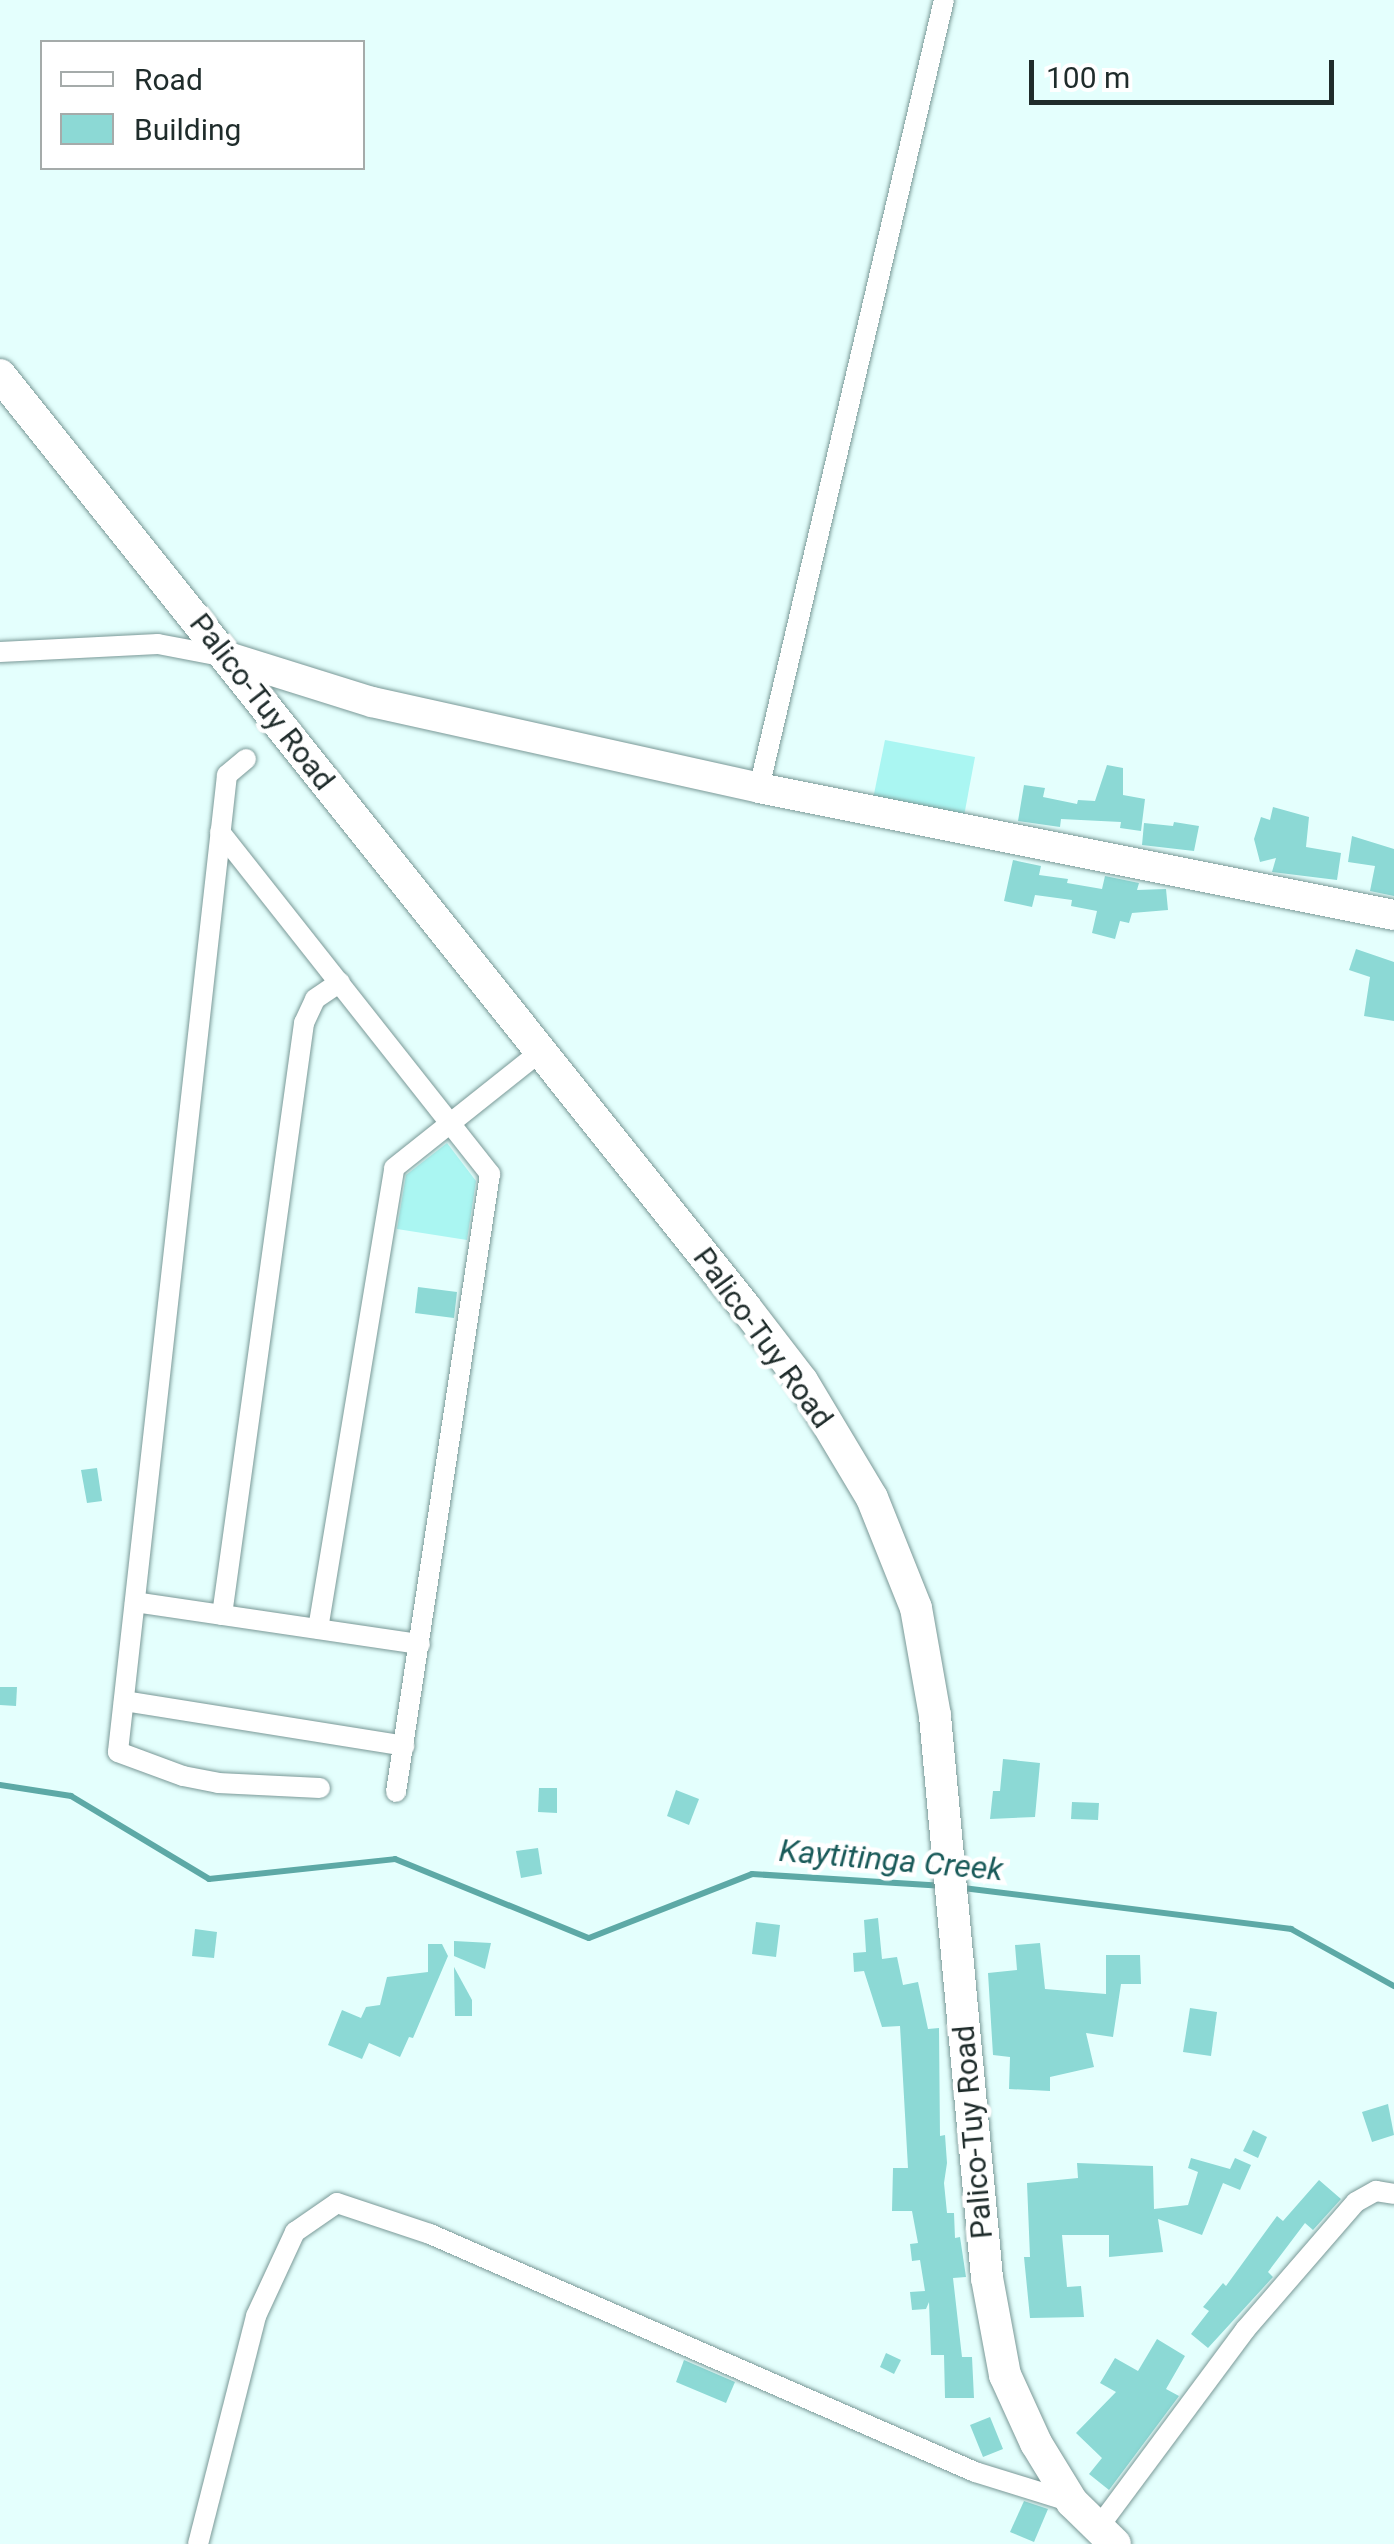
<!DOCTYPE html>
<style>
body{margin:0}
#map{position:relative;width:1394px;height:2544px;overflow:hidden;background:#e4fffd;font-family:Roboto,sans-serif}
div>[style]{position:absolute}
.green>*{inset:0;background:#aaf6f2}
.stream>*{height:6px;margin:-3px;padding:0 3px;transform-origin:3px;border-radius:3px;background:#5da9a6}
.building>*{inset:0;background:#8cd9d5}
.roads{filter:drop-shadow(0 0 2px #7a9997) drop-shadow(0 0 2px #7a9997)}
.street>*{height:20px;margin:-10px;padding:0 10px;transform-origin:10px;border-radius:10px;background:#fff}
.secondary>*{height:30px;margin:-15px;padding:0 15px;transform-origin:15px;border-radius:15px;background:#fff}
.primary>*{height:32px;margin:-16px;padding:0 16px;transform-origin:16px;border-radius:16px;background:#fff}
span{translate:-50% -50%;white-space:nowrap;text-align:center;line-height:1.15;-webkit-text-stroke:9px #fff;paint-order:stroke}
.street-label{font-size:30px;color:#1f2c2b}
.water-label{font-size:32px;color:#195a59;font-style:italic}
.legend{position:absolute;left:40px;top:40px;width:325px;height:130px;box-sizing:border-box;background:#fff;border:2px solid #a5abaa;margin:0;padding:12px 18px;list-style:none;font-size:30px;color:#1f2c2b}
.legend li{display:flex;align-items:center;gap:20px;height:50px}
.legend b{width:50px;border:2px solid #a5abaa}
.scale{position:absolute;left:1029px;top:60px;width:305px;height:45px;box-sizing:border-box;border:5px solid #1f2c2b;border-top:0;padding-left:12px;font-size:30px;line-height:35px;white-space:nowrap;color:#1f2c2b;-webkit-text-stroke:8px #fff;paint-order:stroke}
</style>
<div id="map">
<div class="green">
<div style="clip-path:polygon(885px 740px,975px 757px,964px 816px,873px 799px)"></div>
<div style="clip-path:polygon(447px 1143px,476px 1181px,467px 1240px,397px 1229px,406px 1175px)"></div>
</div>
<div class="stream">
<div style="left:0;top:1785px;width:72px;rotate:8.8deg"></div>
<div style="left:71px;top:1796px;width:161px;rotate:31deg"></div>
<div style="left:209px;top:1879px;width:187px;rotate:-6.1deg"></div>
<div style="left:395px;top:1859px;width:209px;rotate:22.2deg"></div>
<div style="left:589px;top:1938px;width:175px;rotate:-21.4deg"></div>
<div style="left:752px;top:1874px;width:189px;rotate:3.6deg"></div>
<div style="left:963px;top:1888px;width:331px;rotate:7.1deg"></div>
<div style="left:1291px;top:1929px;width:118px;rotate:29deg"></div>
</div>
<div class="building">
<div style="clip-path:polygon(1107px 765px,1123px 768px,1123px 795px,1145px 799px,1141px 831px,1120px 828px,1121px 822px,1061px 819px,1060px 827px,1018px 821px,1024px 785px,1045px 788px,1043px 797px,1077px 804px,1078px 800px,1095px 801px)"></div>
<div style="clip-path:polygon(1273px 807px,1309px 817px,1306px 847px,1341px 853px,1337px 880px,1272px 872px,1276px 858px,1260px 862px,1254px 839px,1261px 817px,1270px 820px)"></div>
<div style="clip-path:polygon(1174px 822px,1199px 826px,1194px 851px,1142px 845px,1144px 823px,1173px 826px)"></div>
<div style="clip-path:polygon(1352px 836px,1394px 849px,1394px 896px,1370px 891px,1375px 866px,1348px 862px)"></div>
<div style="clip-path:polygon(1013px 860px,1041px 866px,1039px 875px,1068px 879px,1067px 883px,1102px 889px,1105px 876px,1139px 883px,1137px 890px,1166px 889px,1168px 910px,1132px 913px,1129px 923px,1120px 921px,1115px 939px,1092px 933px,1097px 911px,1071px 906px,1072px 900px,1035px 895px,1032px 907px,1004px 901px)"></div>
<div style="clip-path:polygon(1356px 949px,1394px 962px,1394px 1021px,1364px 1016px,1370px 977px,1349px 970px)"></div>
<div style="clip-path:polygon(418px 1287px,457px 1292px,454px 1318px,415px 1313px)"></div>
<div style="clip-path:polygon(97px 1468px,102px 1501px,87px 1503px,81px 1470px)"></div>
<div style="clip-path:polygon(0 1687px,17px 1687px,16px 1706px,0 1705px)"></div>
<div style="clip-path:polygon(1003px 1759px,1040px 1763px,1035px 1817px,990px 1819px,993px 1791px,1000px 1791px)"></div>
<div style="clip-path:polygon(539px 1788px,557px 1788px,557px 1813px,538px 1812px)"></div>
<div style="clip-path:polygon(676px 1790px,699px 1799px,689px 1825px,667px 1816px)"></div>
<div style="clip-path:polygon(1072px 1802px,1099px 1803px,1098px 1820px,1071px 1819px)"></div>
<div style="clip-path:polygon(538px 1848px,542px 1874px,521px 1878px,516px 1851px)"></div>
<div style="clip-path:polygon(878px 1918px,882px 1959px,897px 1957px,903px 1985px,918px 1982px,928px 2029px,939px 2028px,940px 2136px,945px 2135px,947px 2163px,944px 2183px,947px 2213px,954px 2213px,955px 2238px,960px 2237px,966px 2277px,953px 2278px,962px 2357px,972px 2357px,974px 2398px,945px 2398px,944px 2355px,931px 2355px,929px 2302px,926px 2309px,912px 2310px,910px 2292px,925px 2291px,920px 2260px,912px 2261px,910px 2244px,918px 2243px,912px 2211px,892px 2211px,893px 2168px,908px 2168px,900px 2026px,882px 2027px,864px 1971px,854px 1972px,853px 1953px,866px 1952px,864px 1920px)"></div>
<div style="clip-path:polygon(756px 1922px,780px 1925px,776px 1957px,752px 1954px)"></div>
<div style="clip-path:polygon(195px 1929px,217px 1932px,214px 1958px,192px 1956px)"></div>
<div style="clip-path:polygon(454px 1941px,491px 1943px,485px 1969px,454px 1956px)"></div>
<div style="clip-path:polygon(1040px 1943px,1045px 1989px,1106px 1994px,1106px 1955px,1140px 1955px,1141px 1984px,1121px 1984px,1113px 2037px,1086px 2033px,1094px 2067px,1050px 2077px,1050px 2091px,1009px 2089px,1010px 2057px,993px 2055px,988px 1973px,1017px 1970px,1015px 1945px)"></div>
<div style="clip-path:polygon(428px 1944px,442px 1944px,448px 1956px,413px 2038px,409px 2037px,400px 2057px,369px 2043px,362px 2059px,328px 2045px,342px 2010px,361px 2018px,366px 2007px,380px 2005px,387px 1977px,428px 1972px)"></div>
<div style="clip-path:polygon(454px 1967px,472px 2000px,472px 2016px,455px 2016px)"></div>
<div style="clip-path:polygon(1190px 2008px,1217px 2012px,1211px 2056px,1183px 2052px)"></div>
<div style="clip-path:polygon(1388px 2104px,1394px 2135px,1372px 2142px,1362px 2112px)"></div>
<div style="clip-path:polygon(1253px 2130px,1267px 2137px,1258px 2158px,1243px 2151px)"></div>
<div style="clip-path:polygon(1191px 2158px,1230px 2169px,1235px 2158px,1251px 2165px,1240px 2190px,1223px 2183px,1202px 2235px,1158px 2219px,1163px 2252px,1109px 2257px,1109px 2235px,1062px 2235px,1067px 2287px,1081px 2286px,1084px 2317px,1030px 2318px,1024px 2257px,1030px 2257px,1027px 2183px,1078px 2178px,1077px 2163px,1153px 2166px,1154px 2209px,1188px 2205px,1198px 2172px,1188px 2168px)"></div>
<div style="clip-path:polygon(1319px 2180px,1341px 2199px,1313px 2230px,1305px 2223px,1268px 2272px,1273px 2277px,1208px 2348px,1191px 2334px,1209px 2311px,1203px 2307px,1223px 2283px,1226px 2286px,1277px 2216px,1283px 2221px)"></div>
<div style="clip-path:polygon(1157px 2339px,1185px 2356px,1166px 2389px,1179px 2396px,1109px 2490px,1089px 2474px,1102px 2458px,1076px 2433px,1116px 2392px,1100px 2383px,1115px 2358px,1138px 2371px)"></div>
<div style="clip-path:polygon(886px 2353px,901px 2360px,894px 2374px,880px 2367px)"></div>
<div style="clip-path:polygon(684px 2360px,735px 2382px,726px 2403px,676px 2382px)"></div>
<div style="clip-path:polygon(990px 2417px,1003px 2449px,983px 2457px,970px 2425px)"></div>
<div style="clip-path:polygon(1024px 2501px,1048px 2509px,1034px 2542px,1010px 2532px)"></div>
</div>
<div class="roads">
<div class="street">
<div style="left:0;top:652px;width:158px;rotate:-2.9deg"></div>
<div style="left:158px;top:644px;width:69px;rotate:10.8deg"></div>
<div style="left:246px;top:759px;width:25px;rotate:140deg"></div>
<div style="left:227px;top:775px;width:983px;rotate:96.37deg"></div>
<div style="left:118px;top:1752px;width:69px;rotate:20.3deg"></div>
<div style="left:183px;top:1776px;width:36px;rotate:11deg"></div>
<div style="left:218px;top:1783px;width:102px;rotate:2.8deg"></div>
<div style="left:759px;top:788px;width:809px;rotate:-76.79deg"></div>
<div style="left:220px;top:832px;width:436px;rotate:51.7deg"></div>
<div style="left:490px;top:1174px;width:625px;rotate:98.65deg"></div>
<div style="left:135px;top:1602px;width:288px;rotate:8.4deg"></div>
<div style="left:222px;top:1615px;width:598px;rotate:-82.11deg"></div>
<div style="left:304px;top:1023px;width:26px;rotate:-65deg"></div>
<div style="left:315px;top:999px;width:30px;rotate:-34deg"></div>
<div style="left:318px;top:1629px;width:467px;rotate:-80.6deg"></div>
<div style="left:394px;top:1168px;width:188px;rotate:-38.5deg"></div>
<div style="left:124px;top:1701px;width:284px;rotate:9.1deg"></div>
<div style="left:1098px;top:2528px;width:247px;rotate:-53.4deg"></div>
<div style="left:1245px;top:2330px;width:169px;rotate:-49.1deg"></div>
<div style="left:1356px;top:2202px;width:23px;rotate:-29deg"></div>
<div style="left:1376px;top:2191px;width:18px;rotate:9deg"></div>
<div style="left:198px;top:2544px;width:235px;rotate:-75.7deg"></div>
<div style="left:256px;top:2316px;width:93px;rotate:-65.1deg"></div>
<div style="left:295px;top:2232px;width:51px;rotate:-34.6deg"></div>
<div style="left:337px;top:2203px;width:98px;rotate:18.4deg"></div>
<div style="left:430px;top:2234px;width:595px;rotate:23.59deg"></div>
<div style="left:975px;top:2472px;width:102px;rotate:17.2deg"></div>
</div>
<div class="secondary">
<div style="left:228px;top:657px;width:151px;rotate:17.4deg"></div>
<div style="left:372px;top:702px;width:396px;rotate:12.5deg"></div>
<div style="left:759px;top:788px;width:648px;rotate:11.31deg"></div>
</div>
<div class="primary">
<div style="left:0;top:375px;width:1193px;rotate:51.36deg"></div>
<div style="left:745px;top:1307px;width:93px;rotate:52.4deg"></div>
<div style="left:802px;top:1381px;width:136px;rotate:59.1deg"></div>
<div style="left:872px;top:1498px;width:118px;rotate:68.2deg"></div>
<div style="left:916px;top:1608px;width:110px;rotate:80deg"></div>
<div style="left:935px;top:1716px;width:564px;rotate:84.71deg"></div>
<div style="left:987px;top:2278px;width:99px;rotate:79.5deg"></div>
<div style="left:1005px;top:2375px;width:75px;rotate:65.5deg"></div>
<div style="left:1036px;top:2443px;width:69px;rotate:58.6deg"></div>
<div style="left:1072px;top:2502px;width:60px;rotate:44.3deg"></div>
</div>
</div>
<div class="street-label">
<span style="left:262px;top:702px;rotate:52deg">Palico-Tuy Road</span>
<span style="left:763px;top:1338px;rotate:54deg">Palico-Tuy Road</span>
<span style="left:973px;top:2132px;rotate:-95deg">Palico-Tuy Road</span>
</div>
<div class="water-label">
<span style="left:891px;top:1860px;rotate:5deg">Kaytitinga Creek</span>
</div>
<ul class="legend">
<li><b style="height:12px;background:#fff"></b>Road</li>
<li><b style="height:28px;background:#8cd9d5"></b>Building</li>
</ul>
<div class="scale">100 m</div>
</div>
